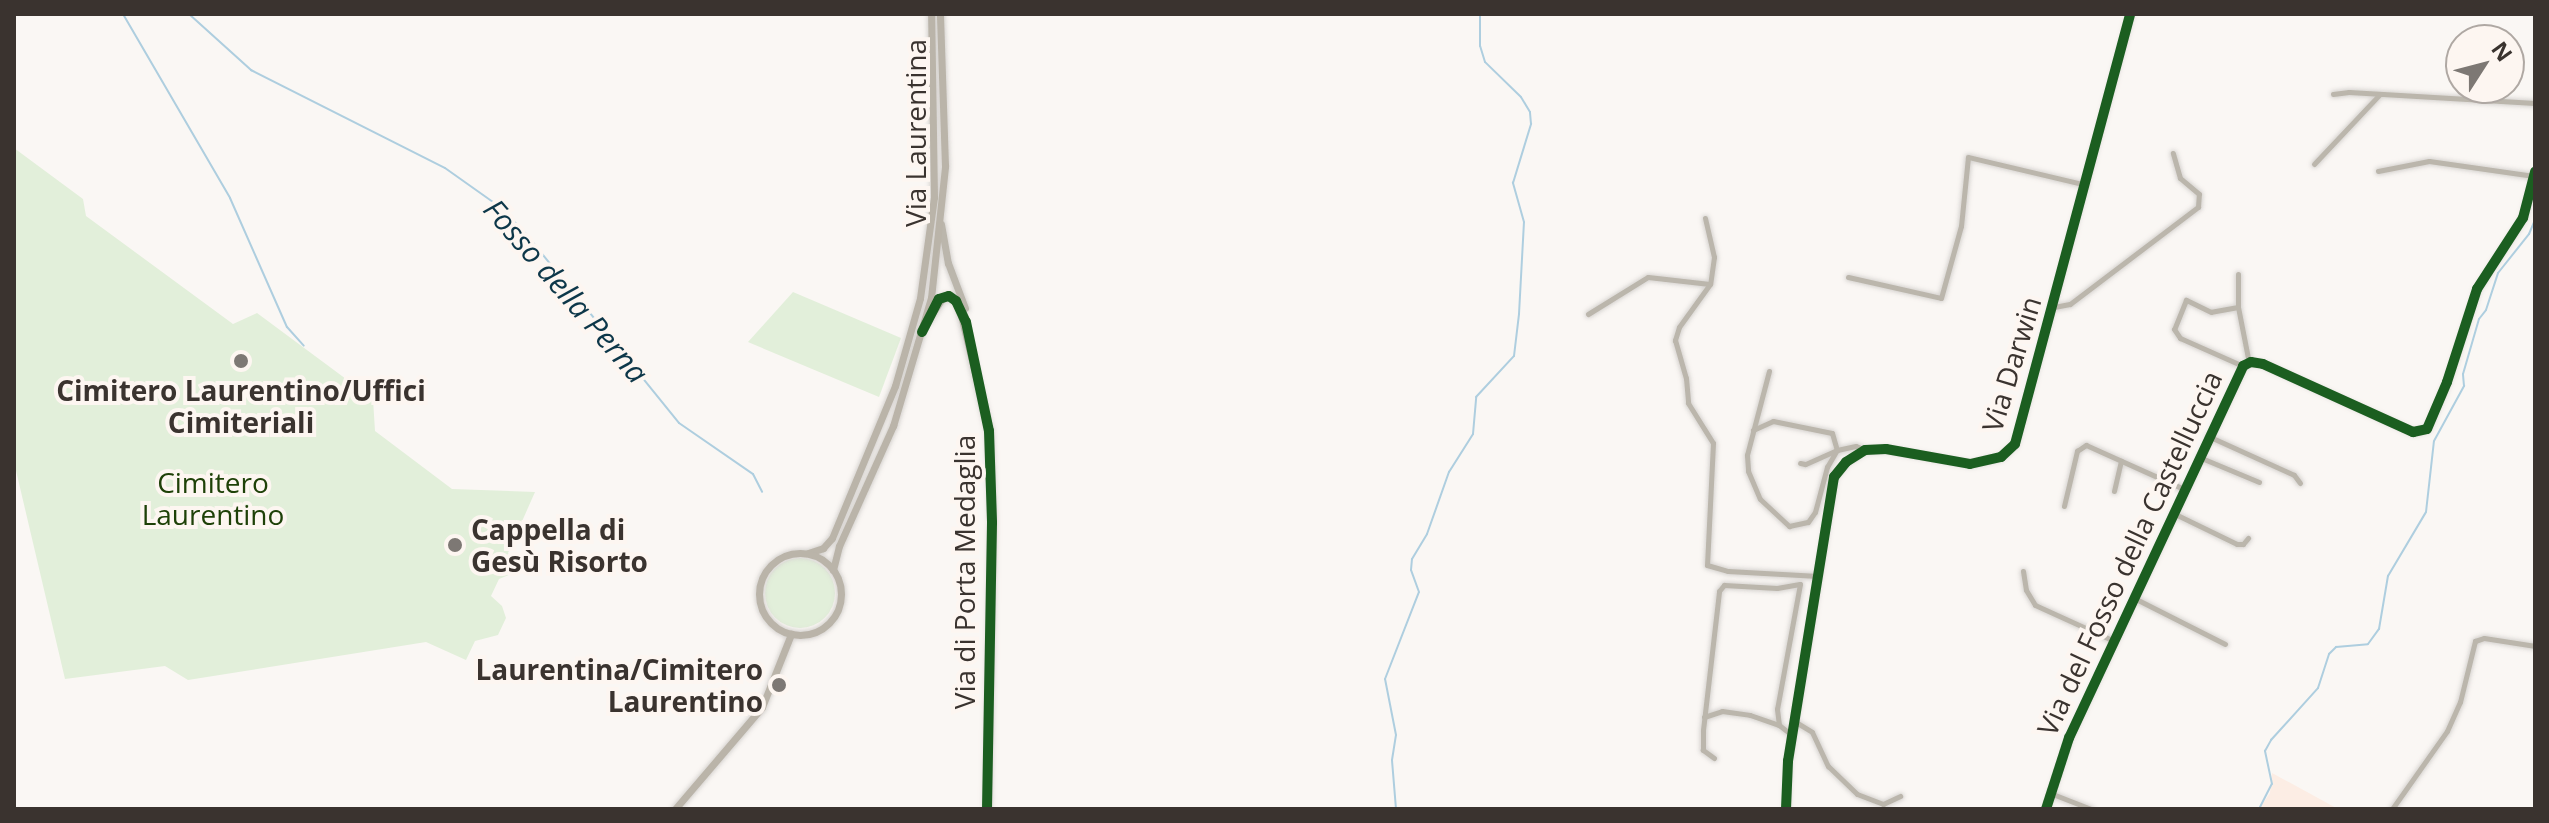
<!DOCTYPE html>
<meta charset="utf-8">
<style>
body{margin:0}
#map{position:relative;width:2549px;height:823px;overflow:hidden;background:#faf7f4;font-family:"Open Sans",sans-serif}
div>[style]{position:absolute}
.built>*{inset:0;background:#fcede4}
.green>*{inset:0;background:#e2efda}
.round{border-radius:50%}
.stream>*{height:2px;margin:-1px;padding:0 1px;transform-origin:1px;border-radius:1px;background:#aecedf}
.roads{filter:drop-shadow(0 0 2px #d7d4d1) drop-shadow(0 0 2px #d7d4d1)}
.minor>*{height:5px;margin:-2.5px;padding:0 2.5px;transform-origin:2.5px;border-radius:2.5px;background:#bbb6ac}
.tertiary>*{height:7px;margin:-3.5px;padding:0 3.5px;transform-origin:3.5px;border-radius:3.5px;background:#bbb6ac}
.secondary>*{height:7px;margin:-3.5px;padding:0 3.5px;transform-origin:3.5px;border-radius:3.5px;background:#bab4a9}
.secondary>.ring{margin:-3.5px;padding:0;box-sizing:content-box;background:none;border:7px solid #bab4a9;border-radius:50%}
.cycleway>*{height:10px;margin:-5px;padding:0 5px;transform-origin:5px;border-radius:5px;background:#1b5e20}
.dots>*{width:22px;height:22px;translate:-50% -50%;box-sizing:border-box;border:4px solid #fdf6f1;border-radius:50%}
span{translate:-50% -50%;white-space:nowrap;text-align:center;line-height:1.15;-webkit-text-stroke:8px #fdf6f1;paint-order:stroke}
.street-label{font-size:28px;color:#3a332f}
.poi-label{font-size:28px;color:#3a332f;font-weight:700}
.left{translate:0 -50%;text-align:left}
.right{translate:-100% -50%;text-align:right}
.park-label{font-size:28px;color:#1e4108}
.water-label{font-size:30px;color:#0d3749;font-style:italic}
.frame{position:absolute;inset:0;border:16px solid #3a332f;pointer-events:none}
.north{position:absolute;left:2445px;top:24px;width:80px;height:80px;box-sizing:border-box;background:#fdf6f1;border:2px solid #afa8a3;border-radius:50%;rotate:54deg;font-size:22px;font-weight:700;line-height:32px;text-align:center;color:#3a332f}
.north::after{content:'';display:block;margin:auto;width:28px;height:36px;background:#7d7874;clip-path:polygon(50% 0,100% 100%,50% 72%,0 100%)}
</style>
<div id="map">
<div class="built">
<div style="clip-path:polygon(2272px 773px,2318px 798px,2338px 809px,2259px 809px,2270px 793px)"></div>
</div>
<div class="green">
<div style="clip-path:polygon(14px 148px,83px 199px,86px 216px,233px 324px,257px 313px,373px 399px,375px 431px,452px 489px,535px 492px,508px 553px,515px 561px,514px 573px,499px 579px,491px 596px,502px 606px,506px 618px,498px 635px,475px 641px,466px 660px,426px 642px,188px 680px,165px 666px,65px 679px,14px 462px)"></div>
<div style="clip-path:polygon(793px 292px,901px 338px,879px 397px,748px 342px)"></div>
<div class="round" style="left:765px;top:558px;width:70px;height:70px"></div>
</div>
<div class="stream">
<div style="left:123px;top:14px;width:213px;rotate:59.8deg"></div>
<div style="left:230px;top:198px;width:141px;rotate:66.2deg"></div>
<div style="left:287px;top:327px;width:25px;rotate:48deg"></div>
<div style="left:189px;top:14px;width:84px;rotate:42.1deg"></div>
<div style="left:251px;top:70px;width:217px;rotate:26.8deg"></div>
<div style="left:445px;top:168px;width:67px;rotate:35.3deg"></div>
<div style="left:500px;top:207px;width:37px;rotate:46deg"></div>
<div style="left:526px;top:234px;width:243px;rotate:51deg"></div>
<div style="left:679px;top:423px;width:90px;rotate:34.6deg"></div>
<div style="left:753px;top:474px;width:20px;rotate:63deg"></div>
<div style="left:1396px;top:809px;width:49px;rotate:-94.7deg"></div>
<div style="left:1392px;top:760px;width:25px;rotate:-81deg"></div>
<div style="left:1396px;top:735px;width:57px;rotate:-101.1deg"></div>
<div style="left:1385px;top:679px;width:93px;rotate:-68.7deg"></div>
<div style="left:1419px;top:592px;width:23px;rotate:-110deg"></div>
<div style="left:1411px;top:570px;width:11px;rotate:-85deg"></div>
<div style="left:1412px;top:559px;width:29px;rotate:-59deg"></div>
<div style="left:1427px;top:534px;width:66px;rotate:-70.5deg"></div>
<div style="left:1449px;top:472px;width:45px;rotate:-57.7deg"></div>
<div style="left:1473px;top:434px;width:37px;rotate:-85deg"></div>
<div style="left:1476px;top:397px;width:56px;rotate:-47.2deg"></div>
<div style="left:1514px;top:356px;width:42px;rotate:-83.2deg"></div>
<div style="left:1519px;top:314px;width:92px;rotate:-86.9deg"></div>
<div style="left:1524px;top:222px;width:41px;rotate:-105.8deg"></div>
<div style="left:1513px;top:183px;width:62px;rotate:-73deg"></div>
<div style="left:1531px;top:124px;width:12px;rotate:-95deg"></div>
<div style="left:1530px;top:112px;width:17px;rotate:-121deg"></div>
<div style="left:1521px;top:97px;width:50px;rotate:-135.8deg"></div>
<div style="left:1485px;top:62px;width:17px;rotate:-107deg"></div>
<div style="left:1480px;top:46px;width:32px;rotate:-90deg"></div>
<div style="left:2259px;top:809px;width:28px;rotate:-63deg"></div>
<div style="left:2272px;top:784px;width:34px;rotate:-102deg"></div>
<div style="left:2265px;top:751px;width:13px;rotate:-61deg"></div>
<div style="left:2271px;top:740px;width:70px;rotate:-47.9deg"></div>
<div style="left:2318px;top:688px;width:36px;rotate:-72deg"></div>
<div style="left:2329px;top:654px;width:10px;rotate:-45deg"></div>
<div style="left:2336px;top:647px;width:32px;rotate:-5deg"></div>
<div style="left:2368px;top:644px;width:19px;rotate:-54deg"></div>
<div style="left:2379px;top:629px;width:54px;rotate:-80.4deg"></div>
<div style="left:2388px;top:576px;width:74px;rotate:-59.3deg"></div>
<div style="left:2426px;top:512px;width:71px;rotate:-83.6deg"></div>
<div style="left:2434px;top:441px;width:63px;rotate:-61.4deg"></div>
<div style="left:2464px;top:386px;width:12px;rotate:-95deg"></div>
<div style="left:2463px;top:374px;width:57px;rotate:-73.8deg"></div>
<div style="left:2479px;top:319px;width:11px;rotate:-52deg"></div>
<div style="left:2486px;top:310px;width:39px;rotate:-72deg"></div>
<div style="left:2498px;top:273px;width:50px;rotate:-51.5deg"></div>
<div style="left:2529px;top:234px;width:15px;rotate:-67deg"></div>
</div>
<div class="roads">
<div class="minor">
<div style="left:2333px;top:94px;width:16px;rotate:-7deg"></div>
<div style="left:2349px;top:92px;width:186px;rotate:3.4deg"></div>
<div style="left:2314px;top:164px;width:95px;rotate:-46.7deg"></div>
<div style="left:2378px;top:171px;width:52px;rotate:-11.1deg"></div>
<div style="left:2429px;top:161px;width:106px;rotate:8.1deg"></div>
<div style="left:1705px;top:218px;width:40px;rotate:77deg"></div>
<div style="left:1714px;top:257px;width:27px;rotate:98deg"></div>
<div style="left:1710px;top:284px;width:53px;rotate:125.8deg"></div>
<div style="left:1679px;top:327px;width:14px;rotate:107deg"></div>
<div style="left:1675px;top:340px;width:40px;rotate:74deg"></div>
<div style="left:1686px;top:378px;width:25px;rotate:85deg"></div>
<div style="left:1688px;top:403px;width:47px;rotate:58deg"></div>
<div style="left:1713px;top:443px;width:122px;rotate:92.8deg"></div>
<div style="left:1707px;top:565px;width:22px;rotate:16deg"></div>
<div style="left:1728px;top:571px;width:90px;rotate:3.2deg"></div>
<div style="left:2238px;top:274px;width:33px;rotate:90deg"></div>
<div style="left:2238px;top:307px;width:57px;rotate:78.9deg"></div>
<div style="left:1848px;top:277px;width:95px;rotate:12.7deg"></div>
<div style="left:1941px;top:298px;width:75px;rotate:-74.5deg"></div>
<div style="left:1961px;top:226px;width:69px;rotate:-84.2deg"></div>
<div style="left:1968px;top:157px;width:121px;rotate:13.3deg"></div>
<div style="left:2054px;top:307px;width:16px;rotate:-11deg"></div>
<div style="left:2070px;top:304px;width:161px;rotate:-37.2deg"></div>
<div style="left:2198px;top:207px;width:13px;rotate:-86deg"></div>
<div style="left:2199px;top:194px;width:25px;rotate:-140deg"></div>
<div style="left:2180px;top:178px;width:26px;rotate:-106deg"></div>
<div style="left:2238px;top:307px;width:27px;rotate:170deg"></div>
<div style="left:2211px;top:312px;width:28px;rotate:-154deg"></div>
<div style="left:2186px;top:300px;width:31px;rotate:112deg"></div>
<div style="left:2174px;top:329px;width:11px;rotate:56deg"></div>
<div style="left:2180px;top:338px;width:69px;rotate:24deg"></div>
<div style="left:1588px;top:314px;width:70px;rotate:-31.7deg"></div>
<div style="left:1648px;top:277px;width:62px;rotate:6.4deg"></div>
<div style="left:1769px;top:371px;width:87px;rotate:104.7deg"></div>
<div style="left:1747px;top:455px;width:16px;rotate:86deg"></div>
<div style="left:1748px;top:471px;width:30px;rotate:67deg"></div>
<div style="left:1760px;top:499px;width:40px;rotate:43deg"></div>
<div style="left:1789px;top:526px;width:19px;rotate:-12deg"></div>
<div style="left:1808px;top:522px;width:12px;rotate:-55deg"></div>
<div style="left:1815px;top:512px;width:47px;rotate:-75.1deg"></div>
<div style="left:1827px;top:467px;width:20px;rotate:-60deg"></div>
<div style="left:1837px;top:450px;width:19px;rotate:-12deg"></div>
<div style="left:1856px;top:446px;width:10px;rotate:24deg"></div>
<div style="left:1753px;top:430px;width:22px;rotate:-24deg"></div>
<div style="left:1773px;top:421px;width:60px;rotate:11.5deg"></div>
<div style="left:1832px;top:433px;width:18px;rotate:74deg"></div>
<div style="left:1837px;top:450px;width:35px;rotate:156deg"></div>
<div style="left:1805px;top:464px;width:5px;rotate:-169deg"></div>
<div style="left:2208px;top:436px;width:94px;rotate:24.4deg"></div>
<div style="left:2294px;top:475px;width:10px;rotate:53deg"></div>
<div style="left:2199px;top:457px;width:65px;rotate:22.6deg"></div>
<div style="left:2114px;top:491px;width:31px;rotate:-77deg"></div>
<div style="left:2064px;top:506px;width:57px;rotate:-76.7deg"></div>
<div style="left:2077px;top:451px;width:11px;rotate:-34deg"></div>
<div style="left:2086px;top:445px;width:107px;rotate:24.2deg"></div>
<div style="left:2173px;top:513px;width:71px;rotate:25.8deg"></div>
<div style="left:2237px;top:544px;width:6px"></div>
<div style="left:2243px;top:544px;width:8px;rotate:-50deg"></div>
<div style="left:2023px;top:571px;width:19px;rotate:81deg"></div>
<div style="left:2026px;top:590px;width:17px;rotate:59deg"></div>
<div style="left:2035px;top:605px;width:87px;rotate:24.5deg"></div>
<div style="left:2134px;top:598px;width:102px;rotate:26.8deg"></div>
<div style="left:1704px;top:717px;width:19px;rotate:-18deg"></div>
<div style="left:1722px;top:711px;width:28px;rotate:8deg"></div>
<div style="left:1750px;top:715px;width:31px;rotate:19deg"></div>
<div style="left:1779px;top:725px;width:16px;rotate:38deg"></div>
<div style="left:1794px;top:721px;width:21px;rotate:31deg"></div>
<div style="left:1812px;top:732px;width:38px;rotate:65deg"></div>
<div style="left:1828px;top:766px;width:40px;rotate:44deg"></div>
<div style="left:1857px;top:794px;width:28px;rotate:21deg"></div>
<div style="left:1883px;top:804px;width:19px;rotate:-25deg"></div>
<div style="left:1714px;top:758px;width:14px;rotate:-144deg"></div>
<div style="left:1703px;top:750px;width:20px;rotate:-90deg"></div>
<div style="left:1703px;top:730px;width:140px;rotate:-83.4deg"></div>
<div style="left:1719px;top:591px;width:8px;rotate:-50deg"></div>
<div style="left:1724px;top:585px;width:53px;rotate:3.2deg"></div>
<div style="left:1777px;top:588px;width:23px;rotate:-10deg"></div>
<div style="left:1800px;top:584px;width:127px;rotate:100.4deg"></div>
<div style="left:1777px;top:709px;width:16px;rotate:83deg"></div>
<div style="left:2050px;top:793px;width:44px;rotate:21.3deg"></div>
<div style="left:1786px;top:809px;width:48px;rotate:-87.6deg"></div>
<div style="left:1788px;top:761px;width:288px;rotate:-80.8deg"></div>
<div style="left:1834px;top:477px;width:19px;rotate:-51deg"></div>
<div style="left:1846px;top:462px;width:22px;rotate:-32deg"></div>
<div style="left:1865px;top:450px;width:21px;rotate:-3deg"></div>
<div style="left:1886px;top:449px;width:85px;rotate:10.1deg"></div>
<div style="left:1970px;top:464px;width:32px;rotate:-13deg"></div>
<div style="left:2001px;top:457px;width:19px;rotate:-43deg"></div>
<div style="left:2015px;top:444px;width:445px;rotate:-75deg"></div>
<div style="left:2046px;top:809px;width:75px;rotate:-72.1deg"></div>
<div style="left:2069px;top:738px;width:411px;rotate:-64.9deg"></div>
<div style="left:2243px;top:366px;width:9px;rotate:-27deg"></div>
<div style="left:2251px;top:362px;width:12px;rotate:9deg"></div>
<div style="left:2263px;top:364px;width:165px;rotate:24.4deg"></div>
<div style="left:2413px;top:432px;width:14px;rotate:-12deg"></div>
<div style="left:2427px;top:429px;width:51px;rotate:-66.9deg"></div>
<div style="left:2447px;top:382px;width:98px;rotate:-72.1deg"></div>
<div style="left:2477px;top:289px;width:85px;rotate:-57.1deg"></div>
<div style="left:2523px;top:218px;width:48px;rotate:-75.4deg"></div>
<div style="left:2392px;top:809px;width:95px;rotate:-54.8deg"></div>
<div style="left:2447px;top:731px;width:32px;rotate:-66deg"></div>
<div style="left:2460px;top:702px;width:63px;rotate:-76.2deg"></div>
<div style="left:2475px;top:641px;width:9px;rotate:-18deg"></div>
<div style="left:2484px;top:638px;width:52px;rotate:8.9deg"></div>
</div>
<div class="tertiary">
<div style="left:941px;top:224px;width:40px;rotate:80deg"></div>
<div style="left:948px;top:263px;width:48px;rotate:69.3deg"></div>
<div style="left:927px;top:321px;width:29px;rotate:-56deg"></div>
<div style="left:943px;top:297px;width:8px"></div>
<div style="left:951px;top:297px;width:9px;rotate:41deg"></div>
<div style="left:958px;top:303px;width:132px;rotate:76.4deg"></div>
<div style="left:989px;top:431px;width:92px;rotate:88.1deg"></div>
<div style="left:992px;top:523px;width:286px;rotate:91deg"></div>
</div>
<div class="secondary">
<div style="left:808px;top:553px;width:16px;rotate:-18deg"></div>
<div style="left:823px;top:548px;width:13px;rotate:-48deg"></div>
<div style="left:832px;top:538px;width:165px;rotate:-67.5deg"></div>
<div style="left:895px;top:386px;width:91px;rotate:-74.1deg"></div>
<div style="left:920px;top:298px;width:102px;rotate:-82.1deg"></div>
<div style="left:934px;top:197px;width:183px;rotate:-90.9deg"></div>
<div class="ring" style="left:759px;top:553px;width:75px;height:75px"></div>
<div style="left:833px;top:570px;width:25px;rotate:-76deg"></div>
<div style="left:839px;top:546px;width:132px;rotate:-65.8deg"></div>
<div style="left:893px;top:426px;width:134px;rotate:-73.5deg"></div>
<div style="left:931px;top:298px;width:133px;rotate:-83.9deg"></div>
<div style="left:945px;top:166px;width:152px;rotate:-91.9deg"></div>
<div style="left:675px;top:809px;width:134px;rotate:-49.5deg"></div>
<div style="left:762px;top:707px;width:79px;rotate:-68.3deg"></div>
</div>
</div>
<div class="cycleway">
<div style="left:922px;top:332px;width:37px;rotate:-63deg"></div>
<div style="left:939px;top:299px;width:10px;rotate:-17deg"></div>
<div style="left:949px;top:296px;width:9px;rotate:36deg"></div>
<div style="left:956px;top:301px;width:23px;rotate:65deg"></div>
<div style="left:966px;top:322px;width:111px;rotate:78.1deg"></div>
<div style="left:989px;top:431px;width:92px;rotate:88.1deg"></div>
<div style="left:992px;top:523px;width:286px;rotate:91deg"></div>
<div style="left:1786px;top:809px;width:48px;rotate:-87.6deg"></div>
<div style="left:1788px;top:761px;width:288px;rotate:-80.8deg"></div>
<div style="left:1834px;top:477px;width:19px;rotate:-51deg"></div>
<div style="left:1846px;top:462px;width:22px;rotate:-32deg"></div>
<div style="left:1865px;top:450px;width:21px;rotate:-3deg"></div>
<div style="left:1886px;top:449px;width:85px;rotate:10.1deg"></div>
<div style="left:1970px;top:464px;width:32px;rotate:-13deg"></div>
<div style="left:2001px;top:457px;width:19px;rotate:-43deg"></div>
<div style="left:2015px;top:444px;width:445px;rotate:-75deg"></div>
<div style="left:2046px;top:809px;width:75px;rotate:-72.1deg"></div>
<div style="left:2069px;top:738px;width:411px;rotate:-64.9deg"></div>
<div style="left:2243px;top:366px;width:9px;rotate:-27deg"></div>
<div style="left:2251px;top:362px;width:12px;rotate:9deg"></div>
<div style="left:2263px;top:364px;width:165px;rotate:24.4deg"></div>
<div style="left:2413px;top:432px;width:14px;rotate:-12deg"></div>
<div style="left:2427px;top:429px;width:51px;rotate:-66.9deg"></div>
<div style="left:2447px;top:382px;width:98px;rotate:-72.1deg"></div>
<div style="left:2477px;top:289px;width:85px;rotate:-57.1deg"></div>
<div style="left:2523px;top:218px;width:48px;rotate:-75.4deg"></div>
</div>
<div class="dots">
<div style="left:241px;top:361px;background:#7d7874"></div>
<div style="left:455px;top:545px;background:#7d7874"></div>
<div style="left:779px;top:685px;background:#7d7874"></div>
</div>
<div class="street-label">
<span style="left:915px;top:133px;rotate:-90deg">Via Laurentina</span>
<span style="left:2011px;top:364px;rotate:-73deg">Via Darwin</span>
<span style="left:2129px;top:553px;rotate:-65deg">Via del Fosso della Castelluccia</span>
<span style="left:964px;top:572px;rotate:-90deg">Via di Porta Medaglia</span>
</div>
<div class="poi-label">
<span style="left:241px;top:406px">Cimitero Laurentino/Uffici<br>Cimiteriali</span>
<span class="left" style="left:471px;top:545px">Cappella di<br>Gesù Risorto</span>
<span class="right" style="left:763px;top:685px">Laurentina/Cimitero<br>Laurentino</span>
</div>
<div class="park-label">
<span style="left:213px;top:498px">Cimitero<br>Laurentino</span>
</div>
<div class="water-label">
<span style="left:566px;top:291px;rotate:49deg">Fosso della Perna</span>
</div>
<div class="frame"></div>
<div class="north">N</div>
</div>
